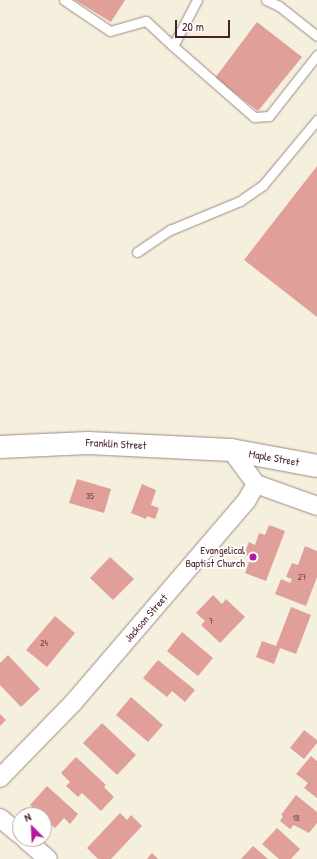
<!DOCTYPE html>
<style>
body{margin:0}
#map{position:relative;width:317px;height:859px;overflow:hidden;background:#f5f0de;font-family:"Patrick Hand",sans-serif}
div>[style]{position:absolute}
.building>*{inset:0;background:#e19f99}
.roads{filter:drop-shadow(0 0 1px #a08884) drop-shadow(0 0 1px #a08884)}
.service>*{height:9px;margin:-4.5px;padding:0 4.5px;transform-origin:4.5px;border-radius:4.5px;background:#fff}
.minor>*{height:18px;margin:-9px;padding:0 9px;transform-origin:9px;border-radius:9px;background:#fff}
.secondary>*{height:22px;margin:-11px;padding:0 11px;transform-origin:11px;border-radius:11px;background:#fff}
.dots>*{width:11px;height:11px;translate:-50% -50%;box-sizing:border-box;border:2px solid #fff;border-radius:50%}
span{translate:-50% -50%;white-space:nowrap;text-align:center;line-height:1.15;-webkit-text-stroke:4px #fff;paint-order:stroke}
.number-label{font-size:9px;color:#703f46}
.number-label span{-webkit-text-stroke-width:0}
.street-label{font-size:11px;color:#4a1f2b}
.poi-label{font-size:11px;color:#4a1f2b}
.right{translate:-100% -50%;text-align:right}
.north{position:absolute;left:12px;top:807px;width:40px;height:40px;box-sizing:border-box;background:#fff;border:1px solid #b7a5aa;border-radius:50%;rotate:336deg;font-size:11px;font-weight:700;line-height:16px;text-align:center;color:#4a1f2b}
.north::after{content:'';display:block;margin:auto;width:14px;height:18px;background:#b5179e;clip-path:polygon(50% 0,100% 100%,50% 72%,0 100%)}
.scale{position:absolute;left:175px;top:20px;width:55px;height:18px;box-sizing:border-box;border:2px solid #4a1f2b;border-top:0;padding-left:5px;font-size:12px;line-height:14px;white-space:nowrap;color:#4a1f2b;-webkit-text-stroke:3px #fff;paint-order:stroke}
</style>
<div id="map">
<div class="building">
<div style="clip-path:polygon(75px 0,125px 0,111px 22px)"></div>
<div style="clip-path:polygon(257px 22px,302px 57px,258px 111px,215px 78px)"></div>
<div style="clip-path:polygon(317px 166px,317px 317px,244px 260px)"></div>
<div style="clip-path:polygon(77px 479px,111px 489px,104px 513px,69px 503px)"></div>
<div style="clip-path:polygon(142px 484px,156px 490px,151px 505px,159px 508px,155px 519px,147px 516px,146px 519px,131px 513px)"></div>
<div style="clip-path:polygon(269px 525px,285px 531px,266px 581px,245px 573px,251px 557px,244px 554px,249px 542px,255px 545px,259px 533px,265px 535px)"></div>
<div style="clip-path:polygon(305px 546px,317px 551px,317px 577px,306px 606px,275px 594px,281px 579px,290px 583px,292px 579px,286px 577px,292px 563px,298px 565px)"></div>
<div style="clip-path:polygon(110px 557px,134px 579px,113px 600px,90px 578px)"></div>
<div style="clip-path:polygon(213px 595px,222px 604px,226px 599px,245px 617px,220px 643px,201px 625px,205px 621px,196px 613px)"></div>
<div style="clip-path:polygon(291px 607px,311px 615px,296px 654px,280px 648px,274px 664px,256px 657px,262px 641px,276px 646px)"></div>
<div style="clip-path:polygon(55px 616px,75px 633px,47px 667px,26px 650px)"></div>
<div style="clip-path:polygon(182px 632px,213px 658px,198px 676px,167px 651px)"></div>
<div style="clip-path:polygon(8px 655px,40px 689px,21px 707px,0 685px,0 663px)"></div>
<div style="clip-path:polygon(158px 660px,195px 690px,185px 702px,172px 691px,167px 697px,143px 678px)"></div>
<div style="clip-path:polygon(131px 697px,163px 725px,148px 742px,116px 715px)"></div>
<div style="clip-path:polygon(0 714px,6px 720px,0 726px)"></div>
<div style="clip-path:polygon(102px 723px,136px 755px,117px 775px,83px 743px)"></div>
<div style="clip-path:polygon(304px 730px,317px 740px,317px 743px,304px 759px,290px 748px)"></div>
<div style="clip-path:polygon(311px 756px,317px 761px,317px 798px,304px 788px,308px 783px,296px 774px)"></div>
<div style="clip-path:polygon(76px 757px,106px 785px,104px 787px,114px 797px,101px 811px,82px 793px,78px 797px,66px 786px,70px 782px,61px 773px)"></div>
<div style="clip-path:polygon(47px 786px,78px 814px,70px 824px,64px 818px,55px 828px,30px 805px)"></div>
<div style="clip-path:polygon(296px 795px,317px 812px,317px 823px,309px 833px,294px 825px,290px 829px,280px 821px,283px 816px,281px 815px)"></div>
<div style="clip-path:polygon(120px 813px,127px 820px,131px 815px,142px 826px,111px 859px,98px 859px,87px 848px)"></div>
<div style="clip-path:polygon(277px 828px,300px 849px,291px 859px,279px 859px,262px 844px)"></div>
<div style="clip-path:polygon(253px 846px,268px 859px,241px 859px)"></div>
<div style="clip-path:polygon(152px 853px,158px 859px,147px 859px)"></div>
</div>
<div class="roads">
<div class="service">
<div style="left:64px;top:0;width:55px;rotate:34deg"></div>
<div style="left:110px;top:31px;width:37px;rotate:-16deg"></div>
<div style="left:146px;top:21px;width:37px;rotate:43deg"></div>
<div style="left:197px;top:0;width:52px;rotate:117.6deg"></div>
<div style="left:173px;top:46px;width:108px;rotate:41.2deg"></div>
<div style="left:254px;top:117px;width:15px;rotate:-4deg"></div>
<div style="left:269px;top:116px;width:78px;rotate:-51.8deg"></div>
<div style="left:266px;top:0;width:14px;rotate:25deg"></div>
<div style="left:279px;top:6px;width:48px;rotate:38.3deg"></div>
<div style="left:137px;top:252px;width:40px;rotate:-34deg"></div>
<div style="left:170px;top:230px;width:76px;rotate:-22.5deg"></div>
<div style="left:240px;top:201px;width:28px;rotate:-35deg"></div>
<div style="left:263px;top:185px;width:85px;rotate:-50.3deg"></div>
</div>
<div class="minor">
<div style="left:256px;top:484px;width:65px;rotate:19.8deg"></div>
<div style="left:0;top:778px;width:105px;rotate:-45.8deg"></div>
<div style="left:73px;top:703px;width:267px;rotate:-49.4deg"></div>
<div style="left:247px;top:500px;width:18px;rotate:-61deg"></div>
<div style="left:256px;top:484px;width:42px;rotate:-126.3deg"></div>
<div style="left:0;top:818px;width:26px;rotate:40deg"></div>
<div style="left:25px;top:839px;width:30px;rotate:41deg"></div>
</div>
<div class="secondary">
<div style="left:0;top:447px;width:88px;rotate:-2.6deg"></div>
<div style="left:88px;top:443px;width:143px;rotate:2.8deg"></div>
<div style="left:231px;top:450px;width:87px;rotate:10.5deg"></div>
</div>
</div>
<div class="dots">
<div style="left:253px;top:557px;background:#b5179e"></div>
</div>
<div class="number-label">
<span style="left:90px;top:496px">35</span>
<span style="left:302px;top:577px">27</span>
<span style="left:211px;top:621px">7</span>
<span style="left:44px;top:643px">24</span>
<span style="left:296px;top:818px">18</span>
</div>
<div class="street-label">
<span style="left:116px;top:444px;rotate:3deg">Franklin Street</span>
<span style="left:274px;top:458px;rotate:10deg">Maple Street</span>
<span style="left:146px;top:618px;rotate:-49deg">Jackson Street</span>
</div>
<div class="poi-label">
<span class="right" style="left:245px;top:557px">Evangelical<br>Baptist Church</span>
</div>
<div class="north">N</div>
<div class="scale">20 m</div>
</div>
